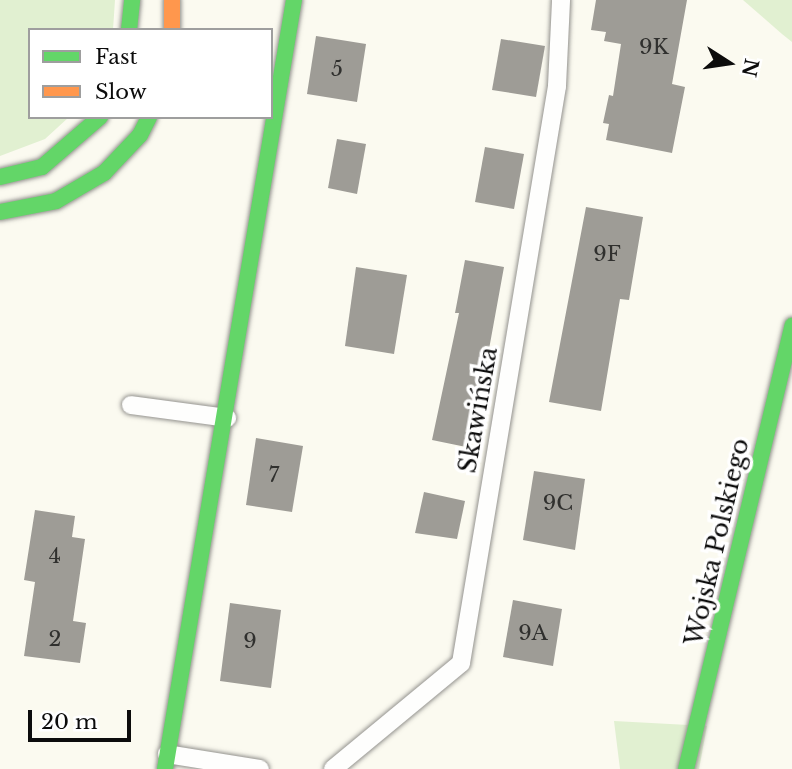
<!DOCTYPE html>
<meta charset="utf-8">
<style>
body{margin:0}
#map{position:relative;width:792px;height:769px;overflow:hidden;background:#fbfaf0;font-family:"Libre Baskerville",serif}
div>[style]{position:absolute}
.green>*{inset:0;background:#e1f0d1}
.building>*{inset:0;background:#9e9c96}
.roads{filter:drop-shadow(0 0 2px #94938f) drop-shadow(0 0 2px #94938f)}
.lane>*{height:18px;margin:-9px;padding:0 9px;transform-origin:9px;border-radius:9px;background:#fefefd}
.fast>*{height:16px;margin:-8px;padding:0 8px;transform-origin:8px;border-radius:8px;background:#63d668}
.slow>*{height:16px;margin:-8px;padding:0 8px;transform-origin:8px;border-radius:8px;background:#ff974d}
span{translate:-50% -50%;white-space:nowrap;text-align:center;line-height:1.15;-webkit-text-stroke:7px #fff;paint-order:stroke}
.number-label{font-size:21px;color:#30302e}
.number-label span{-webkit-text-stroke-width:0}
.street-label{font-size:24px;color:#0c0c0c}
.legend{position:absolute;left:28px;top:28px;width:245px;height:91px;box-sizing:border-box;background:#fff;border:2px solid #9e9e9e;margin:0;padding:9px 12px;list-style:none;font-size:21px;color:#0c0c0c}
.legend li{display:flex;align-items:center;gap:14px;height:35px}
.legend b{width:35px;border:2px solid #9e9e9e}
.north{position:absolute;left:694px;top:28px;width:70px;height:70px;-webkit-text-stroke:5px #fff;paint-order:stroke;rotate:102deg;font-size:19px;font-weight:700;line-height:28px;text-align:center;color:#0c0c0c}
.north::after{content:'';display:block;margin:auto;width:24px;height:32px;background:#0c0c0c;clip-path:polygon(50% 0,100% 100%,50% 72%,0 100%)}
.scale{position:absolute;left:28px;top:710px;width:103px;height:32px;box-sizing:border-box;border:4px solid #0c0c0c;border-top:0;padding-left:9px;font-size:21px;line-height:24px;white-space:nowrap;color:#0c0c0c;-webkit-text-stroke:5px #fff;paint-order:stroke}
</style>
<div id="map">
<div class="green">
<div style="clip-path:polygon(0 0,115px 0,113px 30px,30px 30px,30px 117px,69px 117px,45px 139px,0 156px)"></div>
<div style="clip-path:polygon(743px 0,792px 0,792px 42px,782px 34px)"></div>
<div style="clip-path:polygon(614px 721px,707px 726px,699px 769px,620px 769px)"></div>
</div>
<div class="building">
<div style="clip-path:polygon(596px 0,687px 0,672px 84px,685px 87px,672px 153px,606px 140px,609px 124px,603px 123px,609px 95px,613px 96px,621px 44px,604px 41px,606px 32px,591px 30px)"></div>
<div style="clip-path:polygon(316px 36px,366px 44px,357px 102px,307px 94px)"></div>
<div style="clip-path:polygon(501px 39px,545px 46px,536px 97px,492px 90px)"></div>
<div style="clip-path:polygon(337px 139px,366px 144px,357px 194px,328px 188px)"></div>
<div style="clip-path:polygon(485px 147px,524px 154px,514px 209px,475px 202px)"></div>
<div style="clip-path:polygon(586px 207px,643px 217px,629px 300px,620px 299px,601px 411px,549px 402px)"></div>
<div style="clip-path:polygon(465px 260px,504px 267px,471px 448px,432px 440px,459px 313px,455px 313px)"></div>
<div style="clip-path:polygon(356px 267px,407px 275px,394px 354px,345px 346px)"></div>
<div style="clip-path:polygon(256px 438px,303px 446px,292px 512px,246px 505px)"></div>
<div style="clip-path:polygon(534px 471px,585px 479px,575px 550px,523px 540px)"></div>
<div style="clip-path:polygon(424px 492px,465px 501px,457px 539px,415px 533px)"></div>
<div style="clip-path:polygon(35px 510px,75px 516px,72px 537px,85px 539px,73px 621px,86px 623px,80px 663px,24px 656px,35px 582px,24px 580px)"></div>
<div style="clip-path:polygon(513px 600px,562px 609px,553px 666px,503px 657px)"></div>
<div style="clip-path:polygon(230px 603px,281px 610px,271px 688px,220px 681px)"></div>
</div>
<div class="roads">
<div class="lane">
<div style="left:131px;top:405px;width:97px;rotate:7.7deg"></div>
<div style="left:167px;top:754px;width:94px;rotate:9.2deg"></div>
<div style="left:333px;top:769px;width:166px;rotate:-39.6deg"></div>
<div style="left:461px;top:663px;width:585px;rotate:-80.55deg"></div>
<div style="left:557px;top:86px;width:86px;rotate:-87.3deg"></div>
</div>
<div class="fast">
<div style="left:129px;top:30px;width:30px;rotate:-84deg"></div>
<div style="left:0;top:177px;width:43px;rotate:-13.4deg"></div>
<div style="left:42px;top:167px;width:77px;rotate:-40.8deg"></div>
<div style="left:0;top:212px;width:57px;rotate:-11.1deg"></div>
<div style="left:56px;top:201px;width:56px;rotate:-30.3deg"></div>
<div style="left:104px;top:173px;width:52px;rotate:-46.5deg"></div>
<div style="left:140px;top:135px;width:20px;rotate:-63deg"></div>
<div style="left:165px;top:769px;width:780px;rotate:-80.48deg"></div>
<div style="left:686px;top:769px;width:456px;rotate:-76.5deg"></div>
</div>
<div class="slow">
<div style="left:172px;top:0;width:30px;rotate:90deg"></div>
</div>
</div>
<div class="number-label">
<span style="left:654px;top:47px">9K</span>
<span style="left:337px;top:69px">5</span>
<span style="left:607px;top:254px">9F</span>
<span style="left:274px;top:475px">7</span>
<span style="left:558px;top:503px">9C</span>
<span style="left:55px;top:556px">4</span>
<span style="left:533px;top:633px">9A</span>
<span style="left:55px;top:639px">2</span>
<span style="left:250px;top:641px">9</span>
</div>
<div class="street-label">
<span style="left:478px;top:410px;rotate:-80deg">Skawińska</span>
<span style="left:717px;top:542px;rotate:-77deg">Wojska Polskiego</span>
</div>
<ul class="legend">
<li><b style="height:9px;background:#63d668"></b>Fast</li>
<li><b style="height:9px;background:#ff974d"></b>Slow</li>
</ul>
<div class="north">N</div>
<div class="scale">20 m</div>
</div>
